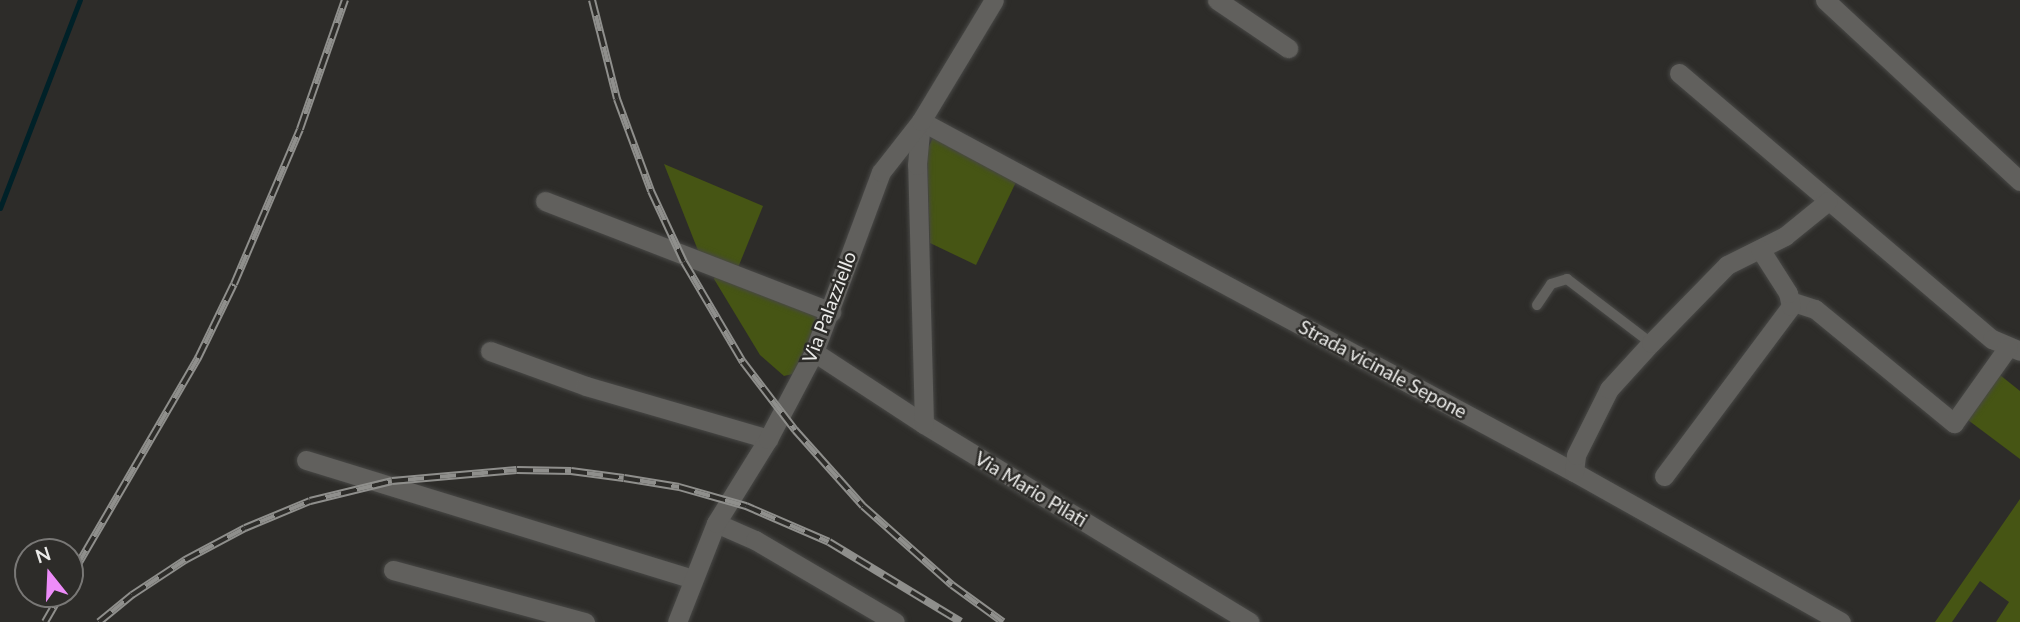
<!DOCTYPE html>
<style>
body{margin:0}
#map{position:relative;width:2020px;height:622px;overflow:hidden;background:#2d2c29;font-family:Lato,sans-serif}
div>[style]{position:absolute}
.green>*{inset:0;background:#465514}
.stream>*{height:5px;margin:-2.5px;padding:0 2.5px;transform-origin:2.5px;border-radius:2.5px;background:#002128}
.roads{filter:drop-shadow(0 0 2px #484846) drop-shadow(0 0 2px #484846)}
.lane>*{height:10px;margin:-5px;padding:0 5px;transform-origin:5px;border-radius:5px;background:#61605d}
.street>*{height:19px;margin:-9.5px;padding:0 9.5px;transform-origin:9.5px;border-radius:9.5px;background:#61605d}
.rail>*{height:8px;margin-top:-4px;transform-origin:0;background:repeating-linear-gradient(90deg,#2d2c29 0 16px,#8f8f8c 0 32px);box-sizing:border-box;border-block:2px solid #8f8f8c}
span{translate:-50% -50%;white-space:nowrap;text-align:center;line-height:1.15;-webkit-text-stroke:5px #2d2c29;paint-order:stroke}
.street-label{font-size:19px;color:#ebebe9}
.north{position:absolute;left:14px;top:538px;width:70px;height:70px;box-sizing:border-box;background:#2d2c29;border:2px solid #797876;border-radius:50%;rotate:342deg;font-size:19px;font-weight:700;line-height:28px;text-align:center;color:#ebebe9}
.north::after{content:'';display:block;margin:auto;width:24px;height:32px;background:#ed8cf9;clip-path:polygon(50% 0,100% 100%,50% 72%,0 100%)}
</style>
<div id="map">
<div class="green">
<div style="clip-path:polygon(933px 137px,1018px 178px,976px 265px,930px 243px,927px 151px)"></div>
<div style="clip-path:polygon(664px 164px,763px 206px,737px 270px,699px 253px)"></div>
<div style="clip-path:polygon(715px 276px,822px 312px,793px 374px,784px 376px,760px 355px,714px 279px)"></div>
<div style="clip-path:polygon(2000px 375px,2020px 391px,2020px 459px,1968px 420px)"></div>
<div style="clip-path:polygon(2020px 499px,2020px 622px,1996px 622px,2009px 602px,1980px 581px,1952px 622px,1935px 622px)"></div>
</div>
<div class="stream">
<div style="left:0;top:208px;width:223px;rotate:-69deg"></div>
</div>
<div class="roads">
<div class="lane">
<div style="left:1537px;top:305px;width:25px;rotate:-56deg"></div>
<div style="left:1551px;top:284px;width:17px;rotate:-17deg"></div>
<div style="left:1567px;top:279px;width:106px;rotate:37.3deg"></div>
</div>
<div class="street">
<div style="left:1217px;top:0;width:86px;rotate:34.1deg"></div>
<div style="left:1825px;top:0;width:266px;rotate:42.9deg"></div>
<div style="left:1679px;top:73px;width:411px;rotate:40.4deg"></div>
<div style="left:1992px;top:339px;width:30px;rotate:23deg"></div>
<div style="left:545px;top:201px;width:307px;rotate:21.2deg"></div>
<div style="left:1790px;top:301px;width:26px;rotate:18deg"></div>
<div style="left:1815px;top:309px;width:180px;rotate:39.4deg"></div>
<div style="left:1954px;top:423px;width:93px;rotate:-54.6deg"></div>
<div style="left:490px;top:351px;width:102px;rotate:20deg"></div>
<div style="left:586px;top:386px;width:190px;rotate:16.2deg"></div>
<div style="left:814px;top:352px;width:131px;rotate:33.2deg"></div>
<div style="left:924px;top:424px;width:381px;rotate:31.3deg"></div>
<div style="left:924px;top:424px;width:259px;rotate:-91.5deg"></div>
<div style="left:917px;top:165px;width:44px;rotate:-84.8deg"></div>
<div style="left:921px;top:121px;width:741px;rotate:28.26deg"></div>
<div style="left:1574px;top:472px;width:306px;rotate:29.3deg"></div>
<div style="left:306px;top:460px;width:404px;rotate:17.1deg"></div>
<div style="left:1574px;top:472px;width:17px;rotate:-83deg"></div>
<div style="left:1576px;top:455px;width:74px;rotate:-63.4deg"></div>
<div style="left:1609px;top:389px;width:62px;rotate:-47.6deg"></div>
<div style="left:1651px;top:343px;width:109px;rotate:-45.7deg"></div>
<div style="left:1727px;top:265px;width:65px;rotate:-26.6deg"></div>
<div style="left:1785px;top:236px;width:55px;rotate:-39.1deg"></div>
<div style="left:1664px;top:476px;width:212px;rotate:-53.2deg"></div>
<div style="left:1791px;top:306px;width:13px;rotate:-103deg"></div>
<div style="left:1788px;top:293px;width:52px;rotate:-122.5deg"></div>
<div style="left:716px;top:523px;width:43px;rotate:23.6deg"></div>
<div style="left:755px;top:540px;width:162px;rotate:30.4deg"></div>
<div style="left:393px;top:570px;width:199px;rotate:15.2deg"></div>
<div style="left:677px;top:622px;width:106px;rotate:-68.5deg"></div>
<div style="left:716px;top:523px;width:99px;rotate:-58.2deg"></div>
<div style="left:768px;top:439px;width:98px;rotate:-62.1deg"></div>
<div style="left:814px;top:352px;width:192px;rotate:-69.6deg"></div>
<div style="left:881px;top:172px;width:65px;rotate:-51.9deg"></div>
<div style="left:921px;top:121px;width:141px;rotate:-58.9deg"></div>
</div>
</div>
<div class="rail">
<div style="left:592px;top:0;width:102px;rotate:75.8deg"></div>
<div style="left:617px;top:99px;width:98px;rotate:69.7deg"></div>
<div style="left:651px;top:191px;width:78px;rotate:65.1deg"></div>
<div style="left:684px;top:262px;width:116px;rotate:59.5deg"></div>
<div style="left:743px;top:362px;width:86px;rotate:52.6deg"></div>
<div style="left:795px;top:430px;width:102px;rotate:48.2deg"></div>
<div style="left:863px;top:506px;width:119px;rotate:41.6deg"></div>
<div style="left:952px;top:585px;width:63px;rotate:36deg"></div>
<div style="left:70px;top:578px;width:255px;rotate:-59.8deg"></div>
<div style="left:198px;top:358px;width:82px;rotate:-64.1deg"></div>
<div style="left:234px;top:284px;width:168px;rotate:-66.9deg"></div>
<div style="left:300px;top:129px;width:137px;rotate:-70.8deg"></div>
<div style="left:45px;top:622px;width:32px;rotate:-60deg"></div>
<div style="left:99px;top:622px;width:43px;rotate:-39.3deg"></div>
<div style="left:132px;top:595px;width:64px;rotate:-33.4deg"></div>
<div style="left:185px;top:560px;width:68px;rotate:-28.1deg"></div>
<div style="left:245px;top:528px;width:70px;rotate:-22.6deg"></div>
<div style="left:310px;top:501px;width:84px;rotate:-13.7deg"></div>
<div style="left:392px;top:481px;width:125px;rotate:-5deg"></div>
<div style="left:517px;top:470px;width:54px;rotate:1.1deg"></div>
<div style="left:571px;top:471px;width:53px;rotate:7.5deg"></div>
<div style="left:624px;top:478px;width:56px;rotate:9.3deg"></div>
<div style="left:679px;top:487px;width:70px;rotate:15.8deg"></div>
<div style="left:746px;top:506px;width:90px;rotate:23.4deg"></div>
<div style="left:829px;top:542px;width:154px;rotate:31.2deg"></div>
</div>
<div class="street-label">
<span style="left:829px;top:307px;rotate:-69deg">Via Palazziello</span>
<span style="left:1383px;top:369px;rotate:28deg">Strada vicinale Sepone</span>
<span style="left:1031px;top:489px;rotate:31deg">Via Mario Pilati</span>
</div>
<div class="north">N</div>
</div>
